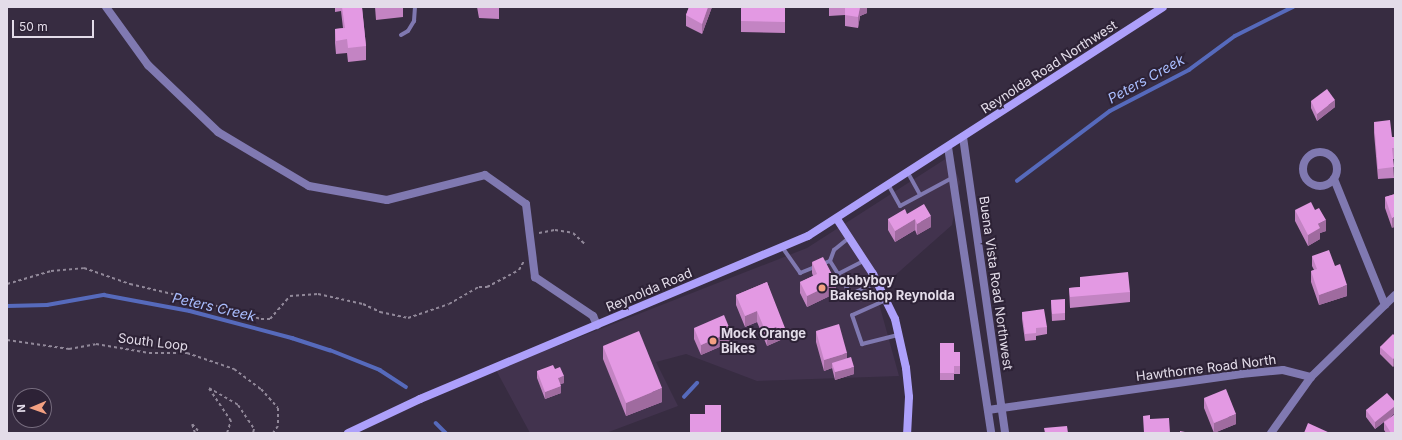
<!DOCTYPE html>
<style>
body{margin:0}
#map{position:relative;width:1402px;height:440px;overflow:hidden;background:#372c41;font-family:Inter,sans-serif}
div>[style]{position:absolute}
.built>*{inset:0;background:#42334e}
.stream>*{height:3.5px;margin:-1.75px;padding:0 1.75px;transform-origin:1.75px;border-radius:1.75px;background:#566abc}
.path>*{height:2px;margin-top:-1px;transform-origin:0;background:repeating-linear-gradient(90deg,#918899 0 3px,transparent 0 6px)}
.lane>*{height:4px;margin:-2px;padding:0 2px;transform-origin:2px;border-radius:2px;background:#8079b1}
.street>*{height:8px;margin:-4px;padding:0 4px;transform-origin:4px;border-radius:4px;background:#8079b1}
.street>.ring{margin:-4px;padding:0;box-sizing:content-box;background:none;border:8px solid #8079b1;border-radius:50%}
.secondary>*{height:8px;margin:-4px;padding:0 4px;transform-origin:4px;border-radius:4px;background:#ada0fb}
.wall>*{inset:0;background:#c384c3}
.shaded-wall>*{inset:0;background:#9f6b9f}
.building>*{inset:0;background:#e399e3}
.dots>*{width:11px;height:11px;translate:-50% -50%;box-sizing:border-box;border:2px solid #2d2236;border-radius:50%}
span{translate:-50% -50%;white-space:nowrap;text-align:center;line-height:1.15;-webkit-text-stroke:4px #2d2236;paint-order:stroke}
.street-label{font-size:13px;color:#e3dce9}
.poi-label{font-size:13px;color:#e3dce9;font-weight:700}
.left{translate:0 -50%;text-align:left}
.water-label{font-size:14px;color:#a9bdfe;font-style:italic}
.frame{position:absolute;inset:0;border:8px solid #e3dce9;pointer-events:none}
.north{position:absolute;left:12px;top:388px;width:40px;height:40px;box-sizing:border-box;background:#2d2236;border:1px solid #766c7e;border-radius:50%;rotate:268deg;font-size:11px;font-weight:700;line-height:16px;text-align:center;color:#e3dce9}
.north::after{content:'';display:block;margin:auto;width:14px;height:18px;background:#f3a082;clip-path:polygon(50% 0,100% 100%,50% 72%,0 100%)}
.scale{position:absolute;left:12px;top:20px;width:82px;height:18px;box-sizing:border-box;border:2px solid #e3dce9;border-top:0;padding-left:5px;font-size:12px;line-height:14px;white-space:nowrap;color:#e3dce9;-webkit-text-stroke:3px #2d2236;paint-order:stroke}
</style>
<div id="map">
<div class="built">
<div style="clip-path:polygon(950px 156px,960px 182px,952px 225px,892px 278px,875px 289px,899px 376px,757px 381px,686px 354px,656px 362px,678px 406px,606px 433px,530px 433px,496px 370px,807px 248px)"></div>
</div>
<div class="stream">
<div style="left:1017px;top:181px;width:116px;rotate:-37deg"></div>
<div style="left:1110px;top:111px;width:89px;rotate:-27.4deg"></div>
<div style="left:1189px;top:70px;width:57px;rotate:-36.5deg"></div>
<div style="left:1235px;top:36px;width:65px;rotate:-26.6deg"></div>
<div style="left:7px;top:306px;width:40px;rotate:-1.4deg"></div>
<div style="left:47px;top:305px;width:58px;rotate:-10deg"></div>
<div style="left:104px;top:295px;width:87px;rotate:10.5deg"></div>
<div style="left:190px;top:311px;width:106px;rotate:14.8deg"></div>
<div style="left:292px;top:338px;width:40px;rotate:18deg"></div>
<div style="left:330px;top:350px;width:54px;rotate:21.8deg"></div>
<div style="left:380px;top:370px;width:31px;rotate:33deg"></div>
<div style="left:684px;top:397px;width:19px;rotate:-47deg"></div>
<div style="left:436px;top:423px;width:14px;rotate:45deg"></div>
</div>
<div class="path">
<div style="left:539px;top:233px;width:16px;rotate:-11deg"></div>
<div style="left:555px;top:230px;width:18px;rotate:9deg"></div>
<div style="left:573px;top:233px;width:16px;rotate:43deg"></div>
<div style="left:7px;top:284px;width:46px;rotate:-16.5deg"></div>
<div style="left:51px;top:271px;width:33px;rotate:-5deg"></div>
<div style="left:84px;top:268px;width:49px;rotate:19.2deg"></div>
<div style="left:130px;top:284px;width:65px;rotate:13.4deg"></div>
<div style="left:193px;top:299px;width:71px;rotate:16.4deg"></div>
<div style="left:261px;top:319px;width:9px"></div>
<div style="left:270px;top:319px;width:30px;rotate:-49deg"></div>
<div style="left:290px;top:296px;width:28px;rotate:-4deg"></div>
<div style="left:318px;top:294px;width:46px;rotate:12.5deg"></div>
<div style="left:363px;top:304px;width:19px;rotate:25deg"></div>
<div style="left:380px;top:312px;width:29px;rotate:12deg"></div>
<div style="left:408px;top:318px;width:43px;rotate:-18.9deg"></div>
<div style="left:449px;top:304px;width:34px;rotate:-30deg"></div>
<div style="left:479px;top:287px;width:8px"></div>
<div style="left:487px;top:287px;width:36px;rotate:-28deg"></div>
<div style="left:519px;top:270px;width:10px;rotate:-61deg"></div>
<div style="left:7px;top:340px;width:63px;rotate:8.3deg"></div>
<div style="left:69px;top:349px;width:27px;rotate:-10deg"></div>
<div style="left:96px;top:344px;width:54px;rotate:9.6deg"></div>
<div style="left:149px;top:353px;width:38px"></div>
<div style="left:187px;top:353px;width:50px;rotate:18.8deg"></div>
<div style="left:234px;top:369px;width:34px;rotate:37deg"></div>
<div style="left:261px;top:389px;width:25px;rotate:48deg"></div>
<div style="left:278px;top:408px;width:18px;rotate:90deg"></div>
<div style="left:278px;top:426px;width:9px;rotate:126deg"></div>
<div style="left:195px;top:433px;width:9px;rotate:-108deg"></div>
<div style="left:192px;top:424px;width:12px;rotate:48deg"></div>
<div style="left:227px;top:433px;width:13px;rotate:-72deg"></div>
<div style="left:231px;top:421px;width:40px;rotate:-124deg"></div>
<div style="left:209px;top:388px;width:34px;rotate:30deg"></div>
<div style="left:238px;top:405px;width:29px;rotate:56deg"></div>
<div style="left:254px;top:429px;width:4px;rotate:104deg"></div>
</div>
<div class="lane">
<div style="left:401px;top:35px;width:8px;rotate:-30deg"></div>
<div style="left:408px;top:31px;width:12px;rotate:-59deg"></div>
<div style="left:414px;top:21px;width:14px;rotate:-86deg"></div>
<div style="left:908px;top:173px;width:25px;rotate:61deg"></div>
<div style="left:889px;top:186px;width:23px;rotate:61deg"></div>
<div style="left:900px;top:206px;width:59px;rotate:-28.3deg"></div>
<div style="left:782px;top:247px;width:32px;rotate:55deg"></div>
<div style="left:800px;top:273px;width:32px;rotate:-22deg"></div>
<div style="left:830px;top:261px;width:39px;rotate:58deg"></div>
<div style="left:851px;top:294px;width:30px;rotate:-24deg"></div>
<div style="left:830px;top:261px;width:12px;rotate:-70deg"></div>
<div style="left:834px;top:250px;width:19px;rotate:-39deg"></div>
<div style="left:838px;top:274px;width:29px;rotate:-27deg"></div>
<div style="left:886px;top:300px;width:37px;rotate:156deg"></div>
<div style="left:852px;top:315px;width:31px;rotate:71deg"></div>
<div style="left:862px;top:344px;width:38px;rotate:-14deg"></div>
</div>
<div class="street">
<div style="left:106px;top:7px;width:72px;rotate:54.1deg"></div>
<div style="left:148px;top:65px;width:97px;rotate:43.7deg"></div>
<div style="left:218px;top:132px;width:106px;rotate:30.7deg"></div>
<div style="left:309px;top:186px;width:79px;rotate:10.2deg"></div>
<div style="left:387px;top:200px;width:101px;rotate:-14.3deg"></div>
<div style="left:485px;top:175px;width:50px;rotate:35.3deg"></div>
<div style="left:526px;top:204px;width:74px;rotate:83deg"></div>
<div style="left:535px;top:277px;width:70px;rotate:33.9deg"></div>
<div style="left:593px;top:316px;width:10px;rotate:66deg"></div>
<div style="left:963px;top:137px;width:299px;rotate:81.9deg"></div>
<div style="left:948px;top:147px;width:289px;rotate:81.4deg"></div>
<div class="ring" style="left:1303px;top:152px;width:26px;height:26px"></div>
<div style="left:1334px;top:179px;width:136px;rotate:68deg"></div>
<div style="left:988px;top:410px;width:256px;rotate:-8.1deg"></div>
<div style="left:1241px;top:374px;width:42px;rotate:-5.4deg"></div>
<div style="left:1283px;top:370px;width:29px;rotate:14deg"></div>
<div style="left:1311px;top:377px;width:117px;rotate:-44.3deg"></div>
<div style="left:1271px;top:433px;width:69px;rotate:-54.5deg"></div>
</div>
<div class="secondary">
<div style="left:837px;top:219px;width:66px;rotate:56.8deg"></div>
<div style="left:873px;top:274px;width:50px;rotate:63.9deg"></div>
<div style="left:895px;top:319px;width:50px;rotate:77.3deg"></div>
<div style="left:906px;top:368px;width:29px;rotate:84deg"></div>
<div style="left:909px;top:397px;width:36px;rotate:93deg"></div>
<div style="left:348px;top:433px;width:80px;rotate:-25.3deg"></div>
<div style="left:420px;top:399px;width:421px;rotate:-22.8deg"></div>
<div style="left:808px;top:236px;width:422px;rotate:-32.8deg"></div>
</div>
<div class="wall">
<div style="clip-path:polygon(335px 7px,403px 7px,403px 17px,376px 20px,375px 7px,362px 8px,366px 46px,366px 60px,348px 62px,347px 53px,336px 54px,335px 43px,335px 29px,343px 28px,341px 11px,335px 12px)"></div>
<div style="clip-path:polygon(477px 7px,499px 7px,499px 19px,479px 18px)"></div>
<div style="clip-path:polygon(689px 7px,712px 7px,702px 34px,686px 26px,686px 15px)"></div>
<div style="clip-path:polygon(741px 7px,785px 22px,785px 33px,741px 32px)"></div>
<div style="clip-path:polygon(829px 7px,867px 7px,867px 13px,860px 16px,858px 28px,845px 26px,845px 15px,829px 16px)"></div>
<div style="clip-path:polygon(1311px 101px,1335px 107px,1317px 121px,1311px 108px)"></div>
<div style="clip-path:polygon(1374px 122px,1392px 137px,1395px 137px,1395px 159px,1393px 159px,1394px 178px,1378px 179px,1374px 133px)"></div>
<div style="clip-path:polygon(1395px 194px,1392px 228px,1385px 208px,1385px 197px)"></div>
<div style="clip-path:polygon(1295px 210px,1326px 231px,1320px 233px,1320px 239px,1308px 246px,1295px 221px)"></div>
<div style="clip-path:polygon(907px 214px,931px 227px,917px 235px,915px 230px,895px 242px,888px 230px,888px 219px)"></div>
<div style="clip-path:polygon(1312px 256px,1335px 266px,1347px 296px,1319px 305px,1311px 282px,1311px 271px,1314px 270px,1312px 266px)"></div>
<div style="clip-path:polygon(812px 262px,836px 293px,807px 307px,800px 293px,800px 282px,813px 276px,812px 273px)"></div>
<div style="clip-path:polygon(1080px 277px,1130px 292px,1130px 302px,1070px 308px,1069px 288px,1080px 287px)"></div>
<div style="clip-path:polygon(767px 282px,785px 338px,767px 346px,757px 322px,745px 327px,736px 305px,736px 295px)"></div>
<div style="clip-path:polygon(1051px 300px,1065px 313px,1065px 320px,1052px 321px)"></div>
<div style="clip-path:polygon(1022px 312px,1047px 327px,1047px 334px,1036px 336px,1036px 340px,1025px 341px,1022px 319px)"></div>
<div style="clip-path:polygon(694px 328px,731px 342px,701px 355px,694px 339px)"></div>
<div style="clip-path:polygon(816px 331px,847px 358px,854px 374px,835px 380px,832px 368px,824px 371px,816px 342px)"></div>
<div style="clip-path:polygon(1395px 336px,1395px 364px,1393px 367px,1380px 354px,1380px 347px)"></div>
<div style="clip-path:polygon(940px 343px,954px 352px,960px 352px,960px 374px,954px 374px,954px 380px,940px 380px)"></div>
<div style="clip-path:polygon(603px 346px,662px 402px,626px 416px,603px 359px)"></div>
<div style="clip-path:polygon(555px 369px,564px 383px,560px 384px,561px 393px,545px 399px,537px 378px,537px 371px)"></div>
<div style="clip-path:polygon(1204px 398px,1236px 424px,1214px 433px,1204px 408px)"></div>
<div style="clip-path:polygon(1395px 402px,1395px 413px,1385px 422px,1395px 433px,1386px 433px,1384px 430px,1384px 422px,1375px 429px,1366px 417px,1366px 410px)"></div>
<div style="clip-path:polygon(721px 405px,721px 433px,690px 433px,690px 414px,705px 414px)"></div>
</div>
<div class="shaded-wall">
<div style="clip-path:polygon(708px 7px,712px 7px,702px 34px,702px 24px)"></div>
<div style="clip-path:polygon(860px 7px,867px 7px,867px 13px,860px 16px,858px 28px,858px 17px)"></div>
<div style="clip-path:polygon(1335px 100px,1335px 107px,1317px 121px,1317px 114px)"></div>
<div style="clip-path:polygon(931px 216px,931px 227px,917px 235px,917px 224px)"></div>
<div style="clip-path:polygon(1395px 217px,1395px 227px,1392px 228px,1392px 218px)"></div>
<div style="clip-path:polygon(915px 219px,915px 230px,895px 242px,895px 231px)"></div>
<div style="clip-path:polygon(1326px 220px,1326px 231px,1320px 233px,1320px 239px,1308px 246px,1308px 235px,1318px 224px)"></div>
<div style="clip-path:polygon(836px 282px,836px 293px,807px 307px,807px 296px)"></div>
<div style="clip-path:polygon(1347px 285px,1347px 296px,1319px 305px,1319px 295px)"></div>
<div style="clip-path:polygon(757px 311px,757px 322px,745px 327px,745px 316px)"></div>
<div style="clip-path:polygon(785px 328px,785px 338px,767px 346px,767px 335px)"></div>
<div style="clip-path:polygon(731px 332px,731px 342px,701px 355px,701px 345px)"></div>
<div style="clip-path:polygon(847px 353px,847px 364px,832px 363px,832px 368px,824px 371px,824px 360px)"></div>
<div style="clip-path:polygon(1395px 357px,1395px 364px,1393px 367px,1393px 359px)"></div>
<div style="clip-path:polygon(854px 367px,854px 374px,835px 380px,835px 372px)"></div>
<div style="clip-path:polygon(564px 376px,564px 383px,558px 385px,558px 378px)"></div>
<div style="clip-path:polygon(561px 386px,561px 393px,545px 399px,545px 392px)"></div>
<div style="clip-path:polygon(662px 388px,662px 402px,626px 416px,626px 403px)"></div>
<div style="clip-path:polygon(1395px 406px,1395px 413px,1375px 429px,1375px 422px)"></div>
<div style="clip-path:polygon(1236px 414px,1236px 424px,1214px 433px,1214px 423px)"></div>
</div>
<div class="building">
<div style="clip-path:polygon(342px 7px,362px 7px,366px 46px,348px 48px,347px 39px,336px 41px,335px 29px,345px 28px)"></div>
<div style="clip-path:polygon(689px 7px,708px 7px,702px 24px,686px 15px)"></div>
<div style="clip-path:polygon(741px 7px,785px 7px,785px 22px,741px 21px)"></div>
<div style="clip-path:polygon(845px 7px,860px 7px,858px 17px,845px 15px)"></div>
<div style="clip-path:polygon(1327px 89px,1335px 100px,1317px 114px,1311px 101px)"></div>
<div style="clip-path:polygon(1390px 120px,1392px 137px,1395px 137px,1395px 148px,1392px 148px,1394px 167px,1378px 169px,1374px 122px)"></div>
<div style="clip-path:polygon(1395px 194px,1395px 217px,1392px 218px,1385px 197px)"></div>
<div style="clip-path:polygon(1311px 202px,1315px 210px,1319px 208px,1326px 220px,1318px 224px,1320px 228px,1308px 235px,1295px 210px)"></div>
<div style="clip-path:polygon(924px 204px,931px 216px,917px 224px,915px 219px,895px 231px,888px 219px,905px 209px,907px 214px)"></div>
<div style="clip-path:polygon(1329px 250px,1335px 266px,1340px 264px,1347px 285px,1319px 295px,1311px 271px,1317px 269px,1312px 256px)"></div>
<div style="clip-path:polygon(823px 257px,836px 282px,807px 296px,800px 282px,817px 274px,812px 262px)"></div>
<div style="clip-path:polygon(1128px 272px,1130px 292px,1070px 297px,1069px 288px,1080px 287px,1080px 277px)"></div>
<div style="clip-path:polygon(767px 282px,785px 328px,767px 335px,757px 311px,745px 316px,736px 295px)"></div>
<div style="clip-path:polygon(1065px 299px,1065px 313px,1052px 314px,1051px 300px)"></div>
<div style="clip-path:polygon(1044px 309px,1047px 327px,1036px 328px,1036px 333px,1025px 334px,1022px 312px)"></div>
<div style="clip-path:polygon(724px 315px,731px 332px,701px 345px,694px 328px)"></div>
<div style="clip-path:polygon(839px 324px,847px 353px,824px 360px,816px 331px)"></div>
<div style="clip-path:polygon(639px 331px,662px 388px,626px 403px,603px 346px)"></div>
<div style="clip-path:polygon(1393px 334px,1395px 336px,1395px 357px,1393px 359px,1380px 347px)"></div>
<div style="clip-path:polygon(940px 343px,954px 343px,954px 352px,960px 352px,960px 366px,954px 366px,954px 373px,940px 373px)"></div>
<div style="clip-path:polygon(851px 357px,854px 367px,835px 372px,832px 363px)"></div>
<div style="clip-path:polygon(553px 365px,555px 369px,560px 367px,564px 376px,558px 378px,561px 386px,545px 392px,537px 371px)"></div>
<div style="clip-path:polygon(1226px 389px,1236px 414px,1214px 423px,1204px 398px)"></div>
<div style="clip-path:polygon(1387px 393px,1395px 402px,1395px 406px,1375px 422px,1366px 410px)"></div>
<div style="clip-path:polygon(705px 405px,721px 405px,721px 432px,690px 432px,690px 414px,705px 414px)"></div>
<div style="clip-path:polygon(1395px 414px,1395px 432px,1393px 433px,1391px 433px,1384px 422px)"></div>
<div style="clip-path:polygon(1150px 415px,1150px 419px,1169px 418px,1170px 433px,1144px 433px,1143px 416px)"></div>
<div style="clip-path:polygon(1308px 423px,1330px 433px,1304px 433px)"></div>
<div style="clip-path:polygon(1067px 426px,1068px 433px,1045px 433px,1044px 428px)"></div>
<div style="clip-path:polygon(1180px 431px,1190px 433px,1180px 433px)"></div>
</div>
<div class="dots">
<div style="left:822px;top:288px;background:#f3a082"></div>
<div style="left:713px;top:341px;background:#f3a082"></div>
</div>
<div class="street-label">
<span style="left:1049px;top:67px;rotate:-33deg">Reynolda Road Northwest</span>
<span style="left:996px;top:283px;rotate:82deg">Buena Vista Road Northwest</span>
<span style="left:649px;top:290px;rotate:-23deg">Reynolda Road</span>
<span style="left:153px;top:342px;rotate:7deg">South Loop</span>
<span style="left:1206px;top:368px;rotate:-7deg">Hawthorne Road North</span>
</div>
<div class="poi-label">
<span class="left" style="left:830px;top:288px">Bobbyboy<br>Bakeshop Reynolda</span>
<span class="left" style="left:721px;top:341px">Mock Orange<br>Bikes</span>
</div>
<div class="water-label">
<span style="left:1146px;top:79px;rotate:-29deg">Peters Creek</span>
<span style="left:214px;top:307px;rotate:13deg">Peters Creek</span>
</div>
<div class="frame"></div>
<div class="north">N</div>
<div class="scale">50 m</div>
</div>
